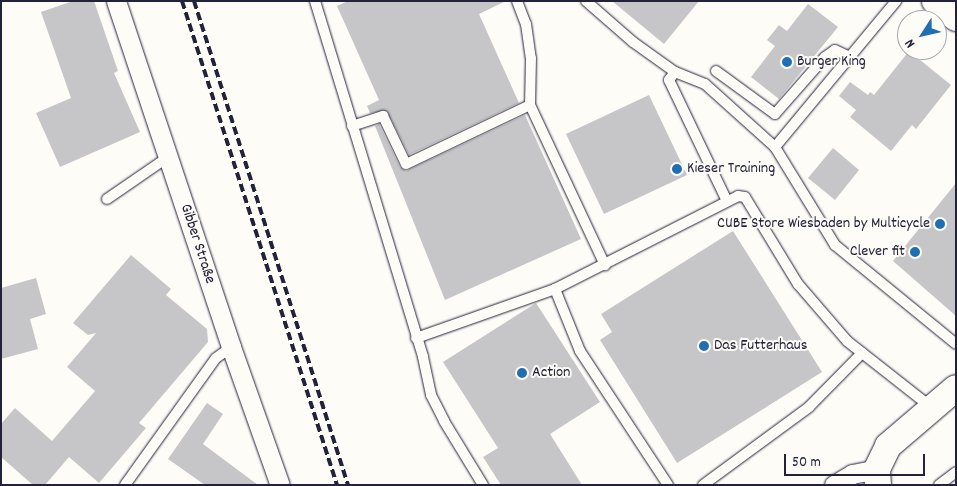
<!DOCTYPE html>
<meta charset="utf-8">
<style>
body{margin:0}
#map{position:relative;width:957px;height:486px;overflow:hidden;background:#fdfcf7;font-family:Dekko,sans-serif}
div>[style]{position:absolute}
.building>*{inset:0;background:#c6c6c8}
.roads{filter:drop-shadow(0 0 1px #22223b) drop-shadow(0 0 1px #22223b)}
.lane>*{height:10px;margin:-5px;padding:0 5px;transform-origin:5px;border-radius:5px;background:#fdfcf7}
.street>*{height:19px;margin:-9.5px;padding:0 9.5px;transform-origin:9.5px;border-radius:9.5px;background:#fdfcf7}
.secondary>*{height:26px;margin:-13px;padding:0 13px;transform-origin:13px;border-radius:13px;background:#fdfcf7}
.rail>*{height:4px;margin-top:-2px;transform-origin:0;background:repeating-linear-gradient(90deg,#22223b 0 8px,transparent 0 12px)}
.dots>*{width:14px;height:14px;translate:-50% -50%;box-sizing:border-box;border:2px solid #fdfcf7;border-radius:50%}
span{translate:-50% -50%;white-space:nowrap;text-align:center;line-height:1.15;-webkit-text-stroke:4px #fdfcf7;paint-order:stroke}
.poi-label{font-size:16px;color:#22223b}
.left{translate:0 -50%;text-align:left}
.right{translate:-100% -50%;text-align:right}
.street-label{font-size:16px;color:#22223b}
.frame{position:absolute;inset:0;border:2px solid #22223b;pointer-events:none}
.north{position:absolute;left:897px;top:10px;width:50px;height:50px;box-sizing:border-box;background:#fdfcf7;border:1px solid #a5a5ac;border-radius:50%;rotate:235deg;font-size:14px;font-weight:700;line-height:20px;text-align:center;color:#22223b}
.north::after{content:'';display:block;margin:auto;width:18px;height:22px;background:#1f6fb2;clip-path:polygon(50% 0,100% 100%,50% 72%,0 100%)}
.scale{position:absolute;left:784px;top:454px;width:141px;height:22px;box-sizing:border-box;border:2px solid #22223b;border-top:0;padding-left:6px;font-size:15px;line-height:18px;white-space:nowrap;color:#22223b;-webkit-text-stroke:4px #fdfcf7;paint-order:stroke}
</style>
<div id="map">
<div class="building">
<div style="clip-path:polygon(73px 1px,94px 1px,118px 71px,114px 73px,140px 132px,60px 167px,36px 113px,71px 98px,41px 12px)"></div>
<div style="clip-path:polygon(348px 1px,506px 1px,479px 14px,519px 103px,409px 155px,387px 111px,370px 113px,367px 106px,379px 100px,337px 6px)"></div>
<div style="clip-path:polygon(612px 1px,699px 1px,664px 44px)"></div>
<div style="clip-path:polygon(808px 4px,838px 27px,779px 99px,751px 77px,775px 46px,767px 40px,779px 25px,787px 31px)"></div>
<div style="clip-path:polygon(909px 51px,951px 85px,916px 129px,912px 125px,891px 151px,850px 117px,856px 110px,839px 96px,850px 82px,868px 95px,870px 92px,874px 95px)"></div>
<div style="clip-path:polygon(649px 95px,687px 175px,604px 214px,566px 134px)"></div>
<div style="clip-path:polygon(525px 115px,581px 239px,445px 300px,375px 126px,379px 124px,400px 167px,406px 171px)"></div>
<div style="clip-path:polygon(833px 148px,859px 170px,835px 200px,808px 178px)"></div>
<div style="clip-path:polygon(956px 183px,956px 316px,893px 261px)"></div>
<div style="clip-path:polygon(733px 231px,822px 372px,677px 463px,600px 340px,612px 332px,601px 314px)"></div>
<div style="clip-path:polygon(131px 255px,171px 289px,166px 295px,207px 329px,208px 342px,139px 423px,146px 428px,99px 483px,69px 457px,45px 485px,33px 485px,1px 457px,1px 424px,15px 408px,52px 441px,95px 391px,67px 367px,96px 333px,88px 335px,73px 323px)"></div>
<div style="clip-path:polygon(36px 278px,46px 314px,30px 319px,38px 349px,1px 359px,1px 288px)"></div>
<div style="clip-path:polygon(536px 303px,600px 402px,550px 434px,582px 485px,501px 485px,483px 457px,498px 448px,443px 362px)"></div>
<div style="clip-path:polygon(207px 403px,223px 414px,203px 444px,258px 485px,205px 485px,168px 459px)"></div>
</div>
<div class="roads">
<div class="lane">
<div style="left:315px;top:1px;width:372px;rotate:73.1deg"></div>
<div style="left:423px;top:357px;width:39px;rotate:78deg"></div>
<div style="left:431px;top:395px;width:29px;rotate:63deg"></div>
<div style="left:444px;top:421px;width:75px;rotate:58.6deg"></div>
<div style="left:517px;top:1px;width:25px;rotate:69deg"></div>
<div style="left:526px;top:24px;width:34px;rotate:82deg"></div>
<div style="left:531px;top:58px;width:47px;rotate:91.2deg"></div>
<div style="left:586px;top:1px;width:62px;rotate:41.1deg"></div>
<div style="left:633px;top:42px;width:52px;rotate:35.5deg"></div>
<div style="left:675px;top:72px;width:10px;rotate:127deg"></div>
<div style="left:669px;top:80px;width:132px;rotate:64.4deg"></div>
<div style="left:716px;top:71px;width:73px;rotate:36.1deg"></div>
<div style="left:775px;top:114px;width:76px;rotate:-48.7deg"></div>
<div style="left:825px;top:57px;width:12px;rotate:-35deg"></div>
<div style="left:835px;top:50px;width:17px;rotate:25deg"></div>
<div style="left:675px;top:72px;width:32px;rotate:22deg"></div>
<div style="left:705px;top:84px;width:94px;rotate:42deg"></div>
<div style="left:775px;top:147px;width:115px;rotate:58.5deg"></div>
<div style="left:835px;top:245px;width:156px;rotate:39.3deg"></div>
<div style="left:352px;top:126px;width:33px;rotate:-18deg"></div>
<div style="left:383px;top:116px;width:53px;rotate:64.4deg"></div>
<div style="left:406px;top:164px;width:137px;rotate:-25.4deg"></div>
<div style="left:530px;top:105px;width:177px;rotate:64.9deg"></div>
<div style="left:775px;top:147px;width:190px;rotate:-50.3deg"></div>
<div style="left:107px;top:199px;width:74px;rotate:-34.5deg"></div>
<div style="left:416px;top:338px;width:147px;rotate:-19.4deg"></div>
<div style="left:125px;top:485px;width:156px;rotate:-54.4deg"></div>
<div style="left:216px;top:358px;width:19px;rotate:-36deg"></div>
<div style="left:668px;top:485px;width:160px;rotate:-123.3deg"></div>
<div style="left:580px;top:351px;width:67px;rotate:-112deg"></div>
<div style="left:555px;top:289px;width:205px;rotate:-26.9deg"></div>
<div style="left:738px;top:196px;width:7px;rotate:8deg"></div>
<div style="left:745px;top:197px;width:102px;rotate:58.7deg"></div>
<div style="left:798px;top:284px;width:75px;rotate:49.3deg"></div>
<div style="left:847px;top:341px;width:108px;rotate:38.2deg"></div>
<div style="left:703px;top:485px;width:132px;rotate:-36.3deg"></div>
<div style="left:809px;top:407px;width:76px;rotate:-45.5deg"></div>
<div style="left:939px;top:485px;width:21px;rotate:-37deg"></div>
</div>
<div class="street">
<div style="left:116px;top:1px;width:365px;rotate:71.6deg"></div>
<div style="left:231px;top:347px;width:146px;rotate:70.5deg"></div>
<div style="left:834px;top:485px;width:21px;rotate:-31deg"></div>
<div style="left:852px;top:474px;width:25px;rotate:-11deg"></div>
</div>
<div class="secondary">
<div style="left:935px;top:1px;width:27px;rotate:39deg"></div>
<div style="left:878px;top:485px;width:16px;rotate:-94deg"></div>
<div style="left:877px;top:469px;width:25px;rotate:-64deg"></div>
<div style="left:888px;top:446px;width:89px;rotate:-40.5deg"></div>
</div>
</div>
<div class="rail">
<div style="left:182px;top:1px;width:508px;rotate:72.24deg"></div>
<div style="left:194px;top:1px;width:508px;rotate:72.35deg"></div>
</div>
<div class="dots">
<div style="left:787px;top:62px;background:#1f6fb2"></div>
<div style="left:677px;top:169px;background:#1f6fb2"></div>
<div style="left:940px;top:224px;background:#1f6fb2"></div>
<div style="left:915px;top:252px;background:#1f6fb2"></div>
<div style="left:704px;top:346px;background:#1f6fb2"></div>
<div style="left:522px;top:373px;background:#1f6fb2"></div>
</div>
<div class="poi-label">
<span class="left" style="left:797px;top:62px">Burger King</span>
<span class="left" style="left:687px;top:169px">Kieser Training</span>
<span class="right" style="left:930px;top:224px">CUBE Store Wiesbaden by Multicycle</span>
<span class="right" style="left:905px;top:252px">Clever fit</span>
<span class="left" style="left:714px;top:346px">Das Futterhaus</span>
<span class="left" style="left:532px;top:373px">Action</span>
</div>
<div class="street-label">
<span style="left:197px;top:244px;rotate:72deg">Gibber Straße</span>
</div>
<div class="frame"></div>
<div class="north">N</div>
<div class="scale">50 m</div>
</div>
